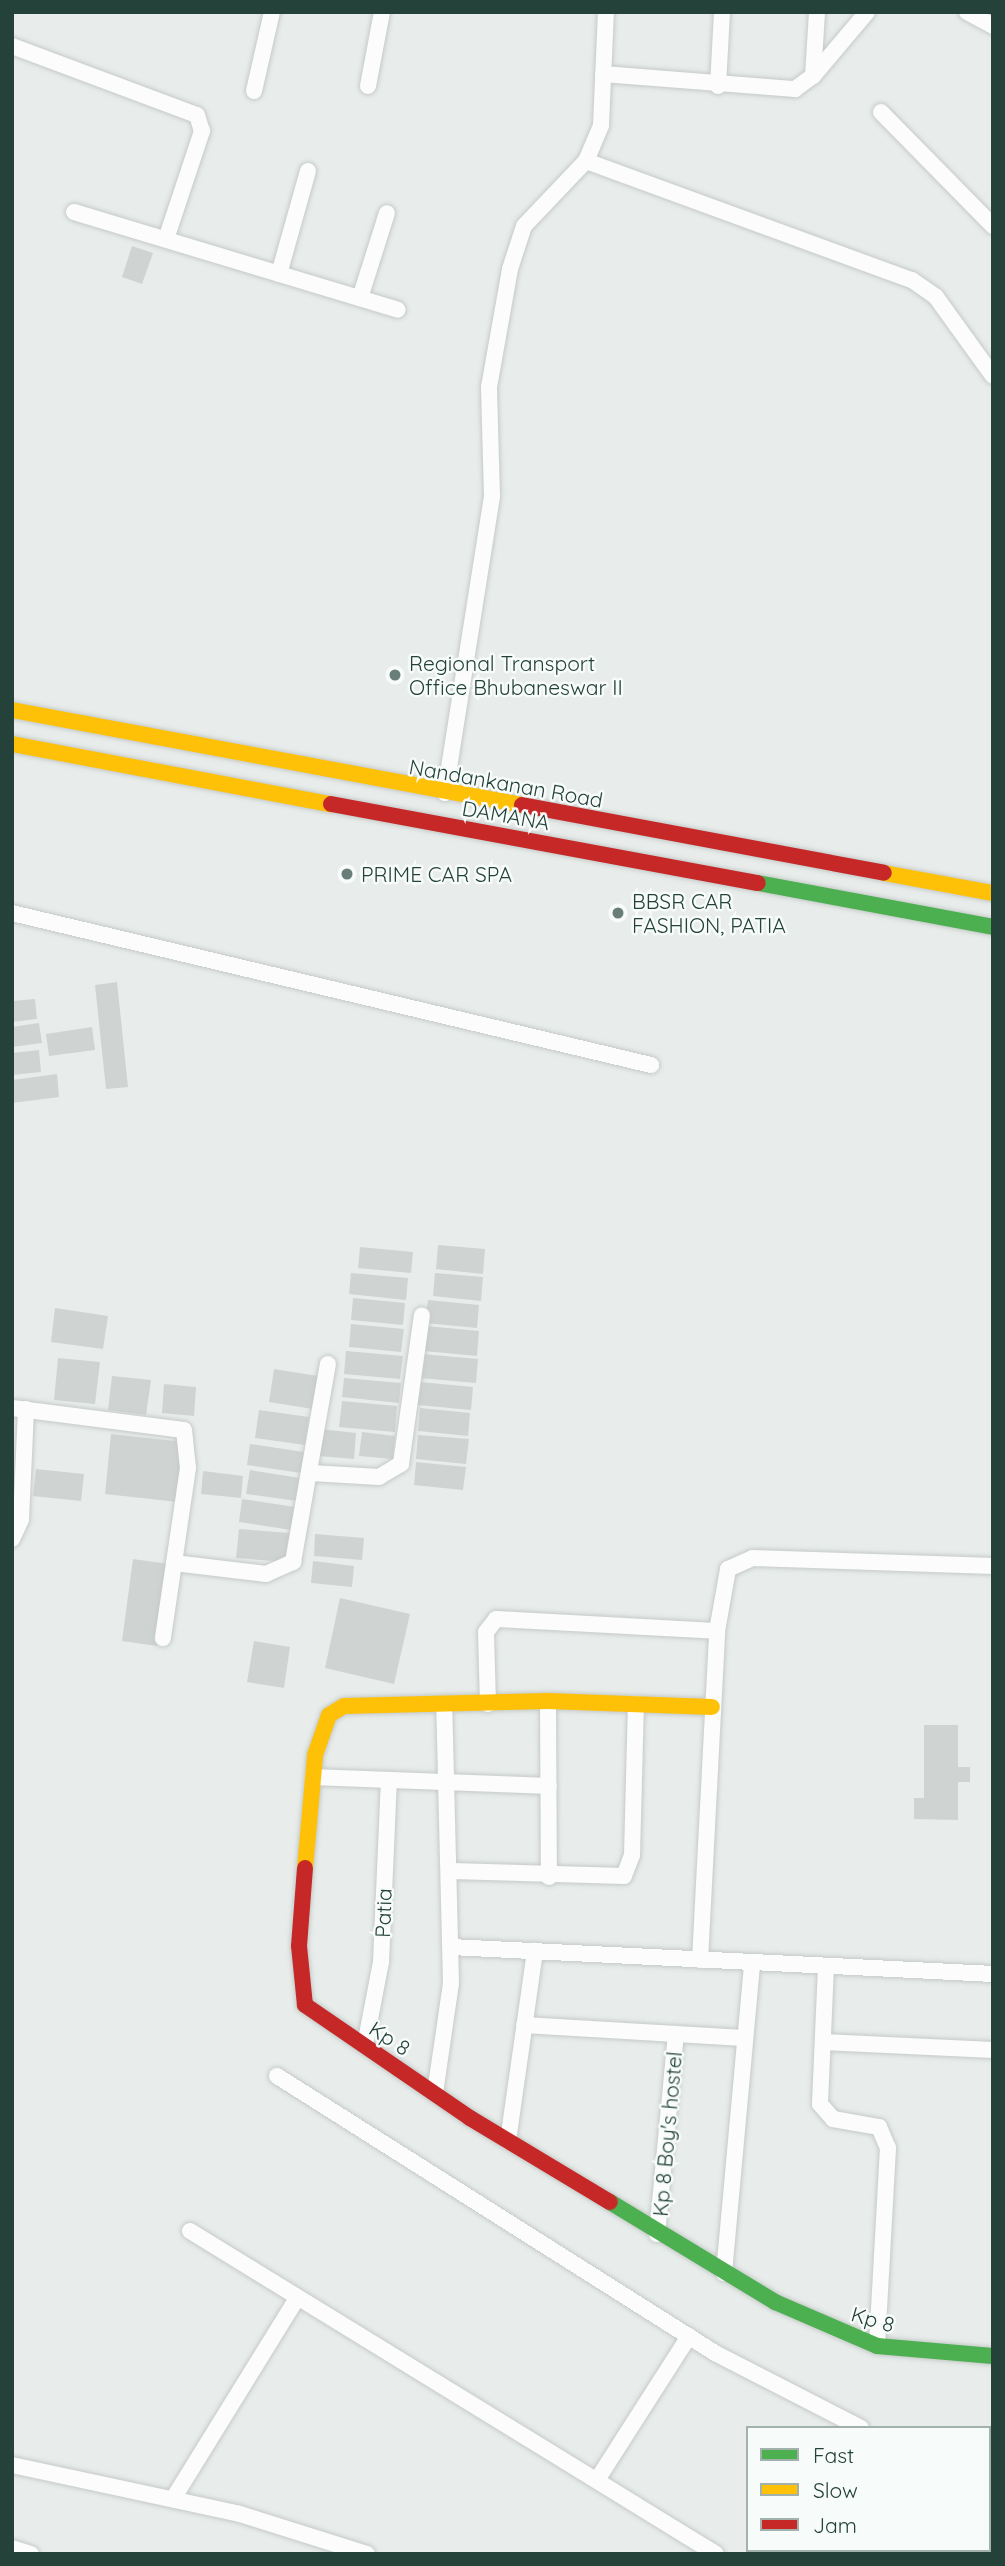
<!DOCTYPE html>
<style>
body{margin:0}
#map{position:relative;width:1005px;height:2566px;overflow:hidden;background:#e8edeb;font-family:Quicksand,sans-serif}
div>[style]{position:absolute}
.building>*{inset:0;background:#cfd4d2}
.roads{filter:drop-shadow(0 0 2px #c5cac8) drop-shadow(0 0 2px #c5cac8)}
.street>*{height:16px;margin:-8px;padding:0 8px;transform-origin:8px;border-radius:8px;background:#fcfcfc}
.fast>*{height:16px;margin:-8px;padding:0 8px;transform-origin:8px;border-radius:8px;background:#4caf50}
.slow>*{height:16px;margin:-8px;padding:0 8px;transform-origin:8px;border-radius:8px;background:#ffc107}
.jam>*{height:16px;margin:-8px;padding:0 8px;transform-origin:8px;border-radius:8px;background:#c62828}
.dots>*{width:19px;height:19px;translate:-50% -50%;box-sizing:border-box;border:4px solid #f7fbf9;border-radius:50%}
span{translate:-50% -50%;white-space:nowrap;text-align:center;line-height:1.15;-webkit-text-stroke:5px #f7fbf9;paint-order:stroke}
.poi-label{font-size:21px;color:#24423a}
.left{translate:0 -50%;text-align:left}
.street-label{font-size:21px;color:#24423a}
.frame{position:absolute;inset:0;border:14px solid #24423a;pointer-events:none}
.legend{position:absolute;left:746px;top:2426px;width:245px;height:126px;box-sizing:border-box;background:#f7fbf9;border:2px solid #a3b1ad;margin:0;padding:9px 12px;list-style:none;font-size:21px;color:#24423a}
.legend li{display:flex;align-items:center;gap:14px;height:35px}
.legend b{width:35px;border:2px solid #a3b1ad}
</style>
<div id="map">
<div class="building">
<div style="clip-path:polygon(132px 246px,153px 253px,142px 284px,122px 277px)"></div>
<div style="clip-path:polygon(117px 982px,128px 1087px,106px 1089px,95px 985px)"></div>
<div style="clip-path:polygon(35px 999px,37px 1019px,12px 1022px,12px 1001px)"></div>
<div style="clip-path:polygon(39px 1023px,42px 1043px,12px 1047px,12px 1027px)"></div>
<div style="clip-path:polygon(92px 1027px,95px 1050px,49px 1056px,46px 1034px)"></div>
<div style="clip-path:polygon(39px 1050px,41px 1072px,12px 1075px,12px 1053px)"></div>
<div style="clip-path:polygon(57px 1074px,59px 1097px,12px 1103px,12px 1080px)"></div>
<div style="clip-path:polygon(438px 1245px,485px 1249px,483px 1274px,436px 1269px)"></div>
<div style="clip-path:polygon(360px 1247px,413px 1252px,411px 1273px,358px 1268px)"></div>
<div style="clip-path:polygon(351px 1273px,408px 1278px,406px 1300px,349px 1294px)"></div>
<div style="clip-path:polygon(435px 1273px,483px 1277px,481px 1301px,433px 1296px)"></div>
<div style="clip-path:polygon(353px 1298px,405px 1303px,403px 1325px,351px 1320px)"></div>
<div style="clip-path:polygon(428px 1300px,479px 1305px,477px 1328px,425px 1323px)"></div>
<div style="clip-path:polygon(55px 1308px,108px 1316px,103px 1349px,51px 1342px)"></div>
<div style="clip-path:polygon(351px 1324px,404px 1329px,401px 1352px,349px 1347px)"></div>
<div style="clip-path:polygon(426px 1326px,479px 1331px,477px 1356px,424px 1351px)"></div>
<div style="clip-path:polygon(346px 1351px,403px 1356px,400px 1379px,344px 1374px)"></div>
<div style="clip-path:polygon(422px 1354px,478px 1359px,476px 1383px,420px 1378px)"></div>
<div style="clip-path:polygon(58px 1358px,100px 1362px,95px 1404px,54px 1400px)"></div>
<div style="clip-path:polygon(274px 1369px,318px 1376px,313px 1409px,269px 1402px)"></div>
<div style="clip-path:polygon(112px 1376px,151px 1380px,146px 1415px,108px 1410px)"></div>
<div style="clip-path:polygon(344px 1378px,401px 1383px,399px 1403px,342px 1397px)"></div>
<div style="clip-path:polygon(420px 1382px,473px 1387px,471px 1410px,418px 1405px)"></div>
<div style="clip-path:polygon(164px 1384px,196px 1387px,194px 1416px,162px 1413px)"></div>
<div style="clip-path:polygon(342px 1401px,397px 1406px,395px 1432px,339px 1427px)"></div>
<div style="clip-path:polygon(420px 1408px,470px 1413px,468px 1436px,418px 1431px)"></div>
<div style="clip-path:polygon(259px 1410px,309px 1417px,305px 1445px,255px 1438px)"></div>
<div style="clip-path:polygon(321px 1429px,356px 1433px,354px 1459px,319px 1456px)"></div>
<div style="clip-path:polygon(362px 1432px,395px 1436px,393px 1459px,359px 1456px)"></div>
<div style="clip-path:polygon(111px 1434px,184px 1442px,178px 1502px,105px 1494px)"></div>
<div style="clip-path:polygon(418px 1435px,469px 1439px,466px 1464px,416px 1459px)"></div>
<div style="clip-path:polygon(250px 1444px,304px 1452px,301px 1473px,247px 1465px)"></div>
<div style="clip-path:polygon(416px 1462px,466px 1467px,463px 1490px,414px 1485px)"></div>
<div style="clip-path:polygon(36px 1469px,84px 1474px,81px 1501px,33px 1496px)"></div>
<div style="clip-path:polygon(250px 1470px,300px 1478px,297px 1501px,246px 1494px)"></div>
<div style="clip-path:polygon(203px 1471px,243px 1476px,241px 1498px,201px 1494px)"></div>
<div style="clip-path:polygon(242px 1499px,295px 1507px,291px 1530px,239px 1522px)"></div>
<div style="clip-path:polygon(239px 1529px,290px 1533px,288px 1562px,236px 1558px)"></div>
<div style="clip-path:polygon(315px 1534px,364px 1538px,362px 1560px,314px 1556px)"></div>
<div style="clip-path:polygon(133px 1559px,169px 1564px,157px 1646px,122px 1641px)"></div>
<div style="clip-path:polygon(313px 1561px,354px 1566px,352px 1587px,311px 1583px)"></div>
<div style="clip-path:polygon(340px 1598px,410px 1614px,394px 1684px,325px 1668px)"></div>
<div style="clip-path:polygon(254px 1641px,290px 1647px,284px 1688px,247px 1682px)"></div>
<div style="clip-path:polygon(924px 1725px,958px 1725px,958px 1767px,970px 1767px,970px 1782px,958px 1782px,958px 1820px,914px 1819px,914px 1798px,924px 1798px)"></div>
</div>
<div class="roads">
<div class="street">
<div style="left:967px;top:12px;width:30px;rotate:28deg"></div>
<div style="left:12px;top:46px;width:197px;rotate:20.5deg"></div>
<div style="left:197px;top:115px;width:17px;rotate:73deg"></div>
<div style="left:202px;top:131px;width:114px;rotate:108.4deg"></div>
<div style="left:603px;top:74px;width:193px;rotate:4.5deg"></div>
<div style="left:795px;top:89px;width:22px;rotate:-36deg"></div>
<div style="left:813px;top:76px;width:84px;rotate:-49.8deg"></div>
<div style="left:813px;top:76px;width:64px;rotate:-86.4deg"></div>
<div style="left:368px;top:86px;width:75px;rotate:-79.3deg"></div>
<div style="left:718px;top:86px;width:74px;rotate:-86.9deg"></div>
<div style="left:254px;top:91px;width:81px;rotate:-77.2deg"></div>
<div style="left:881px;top:112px;width:160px;rotate:45.5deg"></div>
<div style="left:586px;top:161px;width:347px;rotate:20.1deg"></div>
<div style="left:912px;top:280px;width:29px;rotate:35deg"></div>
<div style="left:936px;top:297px;width:97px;rotate:54.2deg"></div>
<div style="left:74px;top:212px;width:338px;rotate:16.8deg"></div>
<div style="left:279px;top:274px;width:107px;rotate:-74.3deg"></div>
<div style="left:360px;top:298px;width:89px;rotate:-72.4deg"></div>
<div style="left:445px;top:793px;width:301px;rotate:-81deg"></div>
<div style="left:492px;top:496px;width:109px;rotate:-91.6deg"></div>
<div style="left:489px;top:387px;width:120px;rotate:-79.9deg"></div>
<div style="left:510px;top:269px;width:45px;rotate:-72deg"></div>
<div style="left:524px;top:226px;width:90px;rotate:-46.4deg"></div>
<div style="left:586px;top:161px;width:39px;rotate:-67deg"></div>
<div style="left:601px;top:125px;width:113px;rotate:-87.5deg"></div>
<div style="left:12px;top:913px;width:657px;rotate:13.38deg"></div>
<div style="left:12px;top:1408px;width:173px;rotate:7.3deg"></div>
<div style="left:184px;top:1430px;width:38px;rotate:84deg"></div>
<div style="left:188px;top:1468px;width:172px;rotate:98.4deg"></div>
<div style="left:311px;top:1473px;width:68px;rotate:3.4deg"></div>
<div style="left:379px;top:1477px;width:26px;rotate:-31deg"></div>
<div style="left:401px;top:1464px;width:150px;rotate:-82deg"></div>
<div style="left:12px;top:1539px;width:21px;rotate:-65deg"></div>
<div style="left:21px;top:1520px;width:111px;rotate:-87.4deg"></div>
<div style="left:174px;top:1563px;width:93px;rotate:6.8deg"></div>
<div style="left:266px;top:1574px;width:30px;rotate:-24deg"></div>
<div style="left:293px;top:1562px;width:201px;rotate:-80deg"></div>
<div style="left:548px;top:1701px;width:176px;rotate:89.7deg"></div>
<div style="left:488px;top:1704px;width:72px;rotate:-91.6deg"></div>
<div style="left:486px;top:1632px;width:16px;rotate:-52deg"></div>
<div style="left:496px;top:1619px;width:221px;rotate:3.1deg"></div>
<div style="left:313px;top:1777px;width:236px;rotate:2.2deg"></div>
<div style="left:452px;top:1871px;width:172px;rotate:1.7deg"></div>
<div style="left:624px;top:1876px;width:22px;rotate:-69deg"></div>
<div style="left:632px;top:1855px;width:151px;rotate:-88.5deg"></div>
<div style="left:451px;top:1947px;width:543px;rotate:2.85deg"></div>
<div style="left:700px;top:1960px;width:329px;rotate:-87deg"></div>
<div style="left:717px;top:1631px;width:63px;rotate:-79.9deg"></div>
<div style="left:728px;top:1569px;width:27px;rotate:-24deg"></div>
<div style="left:753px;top:1558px;width:240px;rotate:1.9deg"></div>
<div style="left:826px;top:1966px;width:138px;rotate:92.5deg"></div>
<div style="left:820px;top:2104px;width:20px;rotate:49deg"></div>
<div style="left:833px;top:2119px;width:47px;rotate:9.9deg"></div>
<div style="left:879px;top:2127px;width:23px;rotate:67deg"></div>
<div style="left:888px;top:2148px;width:198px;rotate:93.2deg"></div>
<div style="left:524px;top:2025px;width:220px;rotate:3.4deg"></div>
<div style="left:823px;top:2042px;width:170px;rotate:2.7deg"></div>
<div style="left:365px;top:2045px;width:85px;rotate:-79.1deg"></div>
<div style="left:381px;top:1962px;width:182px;rotate:-87.5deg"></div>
<div style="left:277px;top:2076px;width:518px;rotate:32.31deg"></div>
<div style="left:715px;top:2353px;width:164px;rotate:27.2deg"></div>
<div style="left:435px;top:2093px;width:111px;rotate:-81.7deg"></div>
<div style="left:451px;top:1983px;width:277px;rotate:-91.4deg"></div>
<div style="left:508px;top:2141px;width:192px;rotate:-81.9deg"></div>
<div style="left:190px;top:2231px;width:617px;rotate:31.55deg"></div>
<div style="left:657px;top:2234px;width:201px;rotate:-84.6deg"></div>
<div style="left:724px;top:2273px;width:311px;rotate:-84.8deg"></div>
<div style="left:12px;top:2465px;width:233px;rotate:12.1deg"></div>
<div style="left:240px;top:2514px;width:133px;rotate:17.5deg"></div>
<div style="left:597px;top:2480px;width:171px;rotate:-57.4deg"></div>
<div style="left:989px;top:2487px;width:8px;rotate:-60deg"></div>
<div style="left:173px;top:2499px;width:234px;rotate:-58.3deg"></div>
<div style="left:12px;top:2548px;width:20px;rotate:18deg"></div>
<div style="left:961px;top:2554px;width:4px;rotate:-63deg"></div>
</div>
<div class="fast">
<div style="left:758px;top:883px;width:239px;rotate:10.6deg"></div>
<div style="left:610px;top:2202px;width:193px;rotate:31.2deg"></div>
<div style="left:775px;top:2302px;width:111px;rotate:23.3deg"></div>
<div style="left:877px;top:2346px;width:116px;rotate:4.9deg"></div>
</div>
<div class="slow">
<div style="left:12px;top:710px;width:519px;rotate:10.55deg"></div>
<div style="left:12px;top:744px;width:325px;rotate:10.7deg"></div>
<div style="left:884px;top:873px;width:111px;rotate:10.4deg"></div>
<div style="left:305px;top:1868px;width:113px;rotate:-84.9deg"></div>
<div style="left:315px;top:1755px;width:42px;rotate:-70.7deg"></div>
<div style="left:329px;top:1715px;width:17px;rotate:-31deg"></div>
<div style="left:344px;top:1706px;width:204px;rotate:-1.4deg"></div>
<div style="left:548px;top:1701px;width:164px;rotate:2.1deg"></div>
</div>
<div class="jam">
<div style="left:331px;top:804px;width:434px;rotate:10.5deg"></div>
<div style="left:522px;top:805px;width:368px;rotate:10.6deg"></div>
<div style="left:305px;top:1868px;width:78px;rotate:94.4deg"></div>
<div style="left:299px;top:1946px;width:59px;rotate:84.2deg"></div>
<div style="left:305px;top:2005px;width:200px;rotate:34.4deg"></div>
<div style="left:470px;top:2118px;width:163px;rotate:31deg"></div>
</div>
</div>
<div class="dots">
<div style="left:395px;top:675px;background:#697e78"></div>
<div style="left:347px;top:874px;background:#697e78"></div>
<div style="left:618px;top:913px;background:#697e78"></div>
</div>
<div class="poi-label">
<span class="left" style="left:409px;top:675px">Regional Transport<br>Office Bhubaneswar II</span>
<span class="left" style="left:361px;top:874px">PRIME CAR SPA</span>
<span class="left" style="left:632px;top:913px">BBSR CAR<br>FASHION, PATIA</span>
</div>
<div class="street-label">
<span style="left:506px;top:783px;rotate:10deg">Nandankanan Road</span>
<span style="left:506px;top:815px;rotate:10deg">DAMANA</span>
<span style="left:383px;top:1913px;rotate:-88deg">Patia</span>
<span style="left:390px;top:2038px;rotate:33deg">Kp 8</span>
<span style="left:667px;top:2134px;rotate:-85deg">Kp 8 Boy's hostel</span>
<span style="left:873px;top:2319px;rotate:16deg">Kp 8</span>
</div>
<div class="frame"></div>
<ul class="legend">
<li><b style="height:9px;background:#4caf50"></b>Fast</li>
<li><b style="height:9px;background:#ffc107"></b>Slow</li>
<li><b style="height:9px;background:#c62828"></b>Jam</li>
</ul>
</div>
